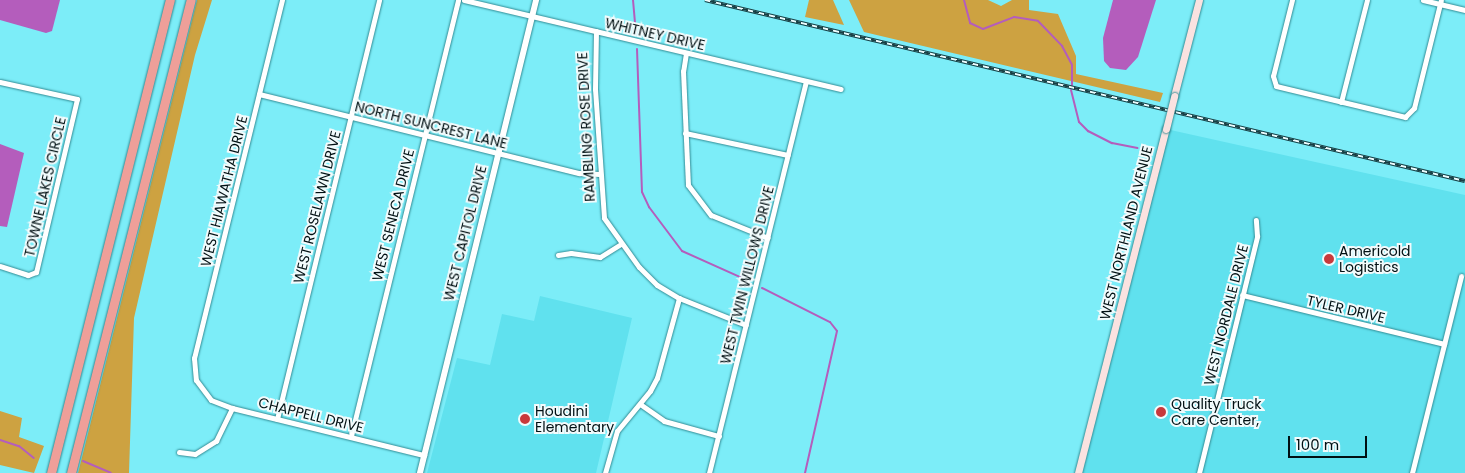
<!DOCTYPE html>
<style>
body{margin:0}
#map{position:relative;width:1465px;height:473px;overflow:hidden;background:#7cedf8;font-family:Poppins,sans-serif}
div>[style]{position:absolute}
.built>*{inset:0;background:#60e1ee}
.green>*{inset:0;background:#cda241}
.water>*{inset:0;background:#b45dbc}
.stream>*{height:2px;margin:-1px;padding:0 1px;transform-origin:1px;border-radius:1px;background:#b45dbc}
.roads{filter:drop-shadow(0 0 1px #328b94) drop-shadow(0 0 1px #328b94)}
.minor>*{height:5px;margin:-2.5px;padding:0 2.5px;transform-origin:2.5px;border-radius:2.5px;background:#fff}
.tertiary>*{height:5.5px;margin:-2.75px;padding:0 2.75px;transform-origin:2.75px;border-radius:2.75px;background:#fff}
.secondary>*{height:7px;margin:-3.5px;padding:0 3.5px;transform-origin:3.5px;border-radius:3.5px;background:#fae2e0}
.motorway>*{height:9px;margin:-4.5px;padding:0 4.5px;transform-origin:4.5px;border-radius:4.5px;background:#ee9f99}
.rail>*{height:4px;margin-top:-2px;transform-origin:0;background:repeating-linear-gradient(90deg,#f2fbfc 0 5.5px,#193d42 0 11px);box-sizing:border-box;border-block:1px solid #193d42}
.bridges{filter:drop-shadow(0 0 1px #328b94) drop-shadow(0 0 1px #328b94)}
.secondary-bridge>*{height:7px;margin:-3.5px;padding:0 3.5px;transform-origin:3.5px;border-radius:3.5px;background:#fae2e0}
.dots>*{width:14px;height:14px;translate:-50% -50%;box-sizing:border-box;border:2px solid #f2fbfc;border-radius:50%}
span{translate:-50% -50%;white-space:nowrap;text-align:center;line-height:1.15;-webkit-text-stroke:4px #f2fbfc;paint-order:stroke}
.street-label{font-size:14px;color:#001013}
.poi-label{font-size:14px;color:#001013}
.left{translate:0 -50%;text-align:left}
.scale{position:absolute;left:1288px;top:436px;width:79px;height:22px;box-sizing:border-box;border:2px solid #001013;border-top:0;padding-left:6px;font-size:15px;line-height:18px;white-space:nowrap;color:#001013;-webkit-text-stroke:4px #f2fbfc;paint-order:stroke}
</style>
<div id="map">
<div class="built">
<div style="clip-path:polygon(1166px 129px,1465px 195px,1465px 473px,1078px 473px)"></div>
<div style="clip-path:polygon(540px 296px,632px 318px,596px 473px,427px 473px,457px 358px,490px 365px,502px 314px,534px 321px)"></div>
</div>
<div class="green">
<div style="clip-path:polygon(197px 0,212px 0,195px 55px,134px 318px,129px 473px,78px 473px)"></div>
<div style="clip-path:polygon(809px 0,833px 0,844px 25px,805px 17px)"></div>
<div style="clip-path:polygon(849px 0,988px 0,1001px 6px,1012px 0,1029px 0,1029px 10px,1058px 14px,1076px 56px,1076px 74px,1163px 93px,1160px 102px,864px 32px)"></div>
<div style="clip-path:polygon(0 411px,22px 418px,19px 437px,44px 446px,34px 473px,0 465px)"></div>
</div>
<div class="water">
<div style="clip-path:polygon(0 0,60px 0,52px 31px,46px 33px,0 20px)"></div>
<div style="clip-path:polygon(1113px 0,1156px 0,1138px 57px,1126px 70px,1110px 68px,1104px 61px,1103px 38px)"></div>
<div style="clip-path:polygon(0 144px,24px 153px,7px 227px,0 226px)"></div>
</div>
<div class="stream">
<div style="left:633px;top:0;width:34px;rotate:85deg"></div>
<div style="left:964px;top:0;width:24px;rotate:75deg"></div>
<div style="left:970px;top:23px;width:14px;rotate:25deg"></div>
<div style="left:983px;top:29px;width:33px;rotate:-21deg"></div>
<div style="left:1014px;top:17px;width:24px;rotate:9deg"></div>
<div style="left:1038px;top:21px;width:35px;rotate:46deg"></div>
<div style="left:1062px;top:46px;width:21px;rotate:62deg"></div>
<div style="left:1072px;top:65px;width:20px;rotate:90deg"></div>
<div style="left:637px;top:49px;width:143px;rotate:88deg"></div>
<div style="left:642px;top:192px;width:17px;rotate:65deg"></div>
<div style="left:649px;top:207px;width:55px;rotate:53.1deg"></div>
<div style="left:682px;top:251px;width:73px;rotate:24.1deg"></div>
<div style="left:1071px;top:90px;width:33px;rotate:76deg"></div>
<div style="left:1079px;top:122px;width:13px;rotate:45deg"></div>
<div style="left:1088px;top:131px;width:27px;rotate:27deg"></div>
<div style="left:1112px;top:143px;width:26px;rotate:11deg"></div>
<div style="left:762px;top:288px;width:76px;rotate:26.6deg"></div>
<div style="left:830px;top:322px;width:11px;rotate:52deg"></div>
<div style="left:837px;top:331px;width:146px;rotate:102.7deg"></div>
<div style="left:0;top:440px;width:20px;rotate:18deg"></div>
<div style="left:19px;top:446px;width:19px;rotate:39deg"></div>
<div style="left:83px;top:461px;width:30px;rotate:23deg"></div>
</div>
<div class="roads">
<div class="minor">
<div style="left:282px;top:0;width:369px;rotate:103.8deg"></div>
<div style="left:194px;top:358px;width:22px;rotate:85deg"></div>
<div style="left:196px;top:380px;width:25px;rotate:53deg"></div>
<div style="left:211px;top:400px;width:22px;rotate:21deg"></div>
<div style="left:232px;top:408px;width:198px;rotate:13.8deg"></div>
<div style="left:464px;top:0;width:387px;rotate:13.3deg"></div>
<div style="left:1292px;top:0;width:78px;rotate:104deg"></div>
<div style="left:1273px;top:76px;width:10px;rotate:73deg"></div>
<div style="left:1276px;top:86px;width:133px;rotate:13.5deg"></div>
<div style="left:1405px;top:117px;width:13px;rotate:-45deg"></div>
<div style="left:1414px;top:108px;width:111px;rotate:-76deg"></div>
<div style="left:1423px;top:0;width:43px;rotate:13.4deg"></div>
<div style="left:596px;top:31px;width:58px;rotate:91deg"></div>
<div style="left:595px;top:89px;width:129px;rotate:86deg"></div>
<div style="left:604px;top:218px;width:60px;rotate:54.5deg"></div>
<div style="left:639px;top:267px;width:25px;rotate:45deg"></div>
<div style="left:657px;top:285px;width:26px;rotate:31deg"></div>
<div style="left:679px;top:298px;width:72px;rotate:21.9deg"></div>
<div style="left:686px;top:53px;width:18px;rotate:99deg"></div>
<div style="left:683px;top:71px;width:114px;rotate:87.5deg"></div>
<div style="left:688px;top:185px;width:38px;rotate:53deg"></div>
<div style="left:711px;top:215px;width:61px;rotate:22deg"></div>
<div style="left:0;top:82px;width:79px;rotate:12.4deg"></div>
<div style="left:77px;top:99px;width:178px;rotate:103.3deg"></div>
<div style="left:36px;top:272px;width:9px;rotate:159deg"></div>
<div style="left:28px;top:275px;width:29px;rotate:-162deg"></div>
<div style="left:259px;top:94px;width:330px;rotate:13.9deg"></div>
<div style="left:579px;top:173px;width:20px;rotate:3deg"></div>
<div style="left:1341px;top:102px;width:105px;rotate:-75.7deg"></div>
<div style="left:685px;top:133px;width:105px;rotate:12.1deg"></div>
<div style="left:558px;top:255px;width:13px;rotate:-9deg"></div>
<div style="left:571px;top:253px;width:29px;rotate:8deg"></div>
<div style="left:600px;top:257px;width:25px;rotate:-32deg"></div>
<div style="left:1242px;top:295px;width:208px;rotate:13.6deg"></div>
<div style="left:640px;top:404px;width:29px;rotate:35deg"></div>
<div style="left:664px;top:421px;width:57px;rotate:15.3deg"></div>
<div style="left:277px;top:419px;width:431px;rotate:-76.3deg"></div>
<div style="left:351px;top:436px;width:449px;rotate:-76.2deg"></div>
<div style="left:179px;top:452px;width:16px;rotate:7deg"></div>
<div style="left:195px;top:454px;width:25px;rotate:-32deg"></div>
<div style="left:216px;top:441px;width:37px;rotate:-64deg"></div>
<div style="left:605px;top:473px;width:44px;rotate:-74.1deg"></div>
<div style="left:617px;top:431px;width:52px;rotate:-50.5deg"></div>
<div style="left:650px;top:391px;width:15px;rotate:-62deg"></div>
<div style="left:657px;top:378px;width:83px;rotate:-74.6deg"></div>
<div style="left:709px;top:473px;width:403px;rotate:-76.1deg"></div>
<div style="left:1199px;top:473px;width:244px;rotate:-76.2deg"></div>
<div style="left:1257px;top:236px;width:16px;rotate:-94deg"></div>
<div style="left:1412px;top:473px;width:203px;rotate:-76deg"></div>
</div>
<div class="tertiary">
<div style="left:420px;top:473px;width:487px;rotate:-76.2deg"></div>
</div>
<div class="secondary">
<div style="left:1174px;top:96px;width:99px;rotate:-75.4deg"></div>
<div style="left:1078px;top:473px;width:355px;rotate:-75.7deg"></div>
</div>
<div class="motorway">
<div style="left:51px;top:473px;width:488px;rotate:-75.9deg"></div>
<div style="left:71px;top:473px;width:488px;rotate:-75.8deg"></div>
</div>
</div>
<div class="rail">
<div style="left:705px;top:0;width:781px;rotate:13.4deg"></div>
</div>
<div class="bridges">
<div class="secondary-bridge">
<div style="left:1166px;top:129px;width:34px;rotate:-76deg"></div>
</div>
</div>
<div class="dots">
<div style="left:1329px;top:259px;background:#c8393c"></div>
<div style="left:1161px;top:412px;background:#c8393c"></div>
<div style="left:525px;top:419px;background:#c8393c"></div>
</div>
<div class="street-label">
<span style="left:655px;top:34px;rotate:13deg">WHITNEY DRIVE</span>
<span style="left:431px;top:125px;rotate:14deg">NORTH SUNCREST LANE</span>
<span style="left:586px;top:127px;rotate:-93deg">RAMBLING ROSE DRIVE</span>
<span style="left:45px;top:187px;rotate:-77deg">TOWNE LAKES CIRCLE</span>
<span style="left:224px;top:191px;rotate:-76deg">WEST HIAWATHA DRIVE</span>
<span style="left:317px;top:207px;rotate:-76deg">WEST ROSELAWN DRIVE</span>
<span style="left:393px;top:215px;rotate:-76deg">WEST SENECA DRIVE</span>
<span style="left:465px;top:233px;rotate:-76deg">WEST CAPITOL DRIVE</span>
<span style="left:1126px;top:233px;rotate:-76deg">WEST NORTHLAND AVENUE</span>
<span style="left:747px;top:275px;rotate:-76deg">WEST TWIN WILLOWS DRIVE</span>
<span style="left:1346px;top:309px;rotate:13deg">TYLER DRIVE</span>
<span style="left:1226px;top:315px;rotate:-76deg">WEST NORDALE DRIVE</span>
<span style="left:311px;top:415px;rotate:14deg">CHAPPELL DRIVE</span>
</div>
<div class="poi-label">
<span class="left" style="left:1339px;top:259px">Americold<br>Logistics</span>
<span class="left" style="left:1171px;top:412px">Quality Truck<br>Care Center,</span>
<span class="left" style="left:535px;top:419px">Houdini<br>Elementary</span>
</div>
<div class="scale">100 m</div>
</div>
